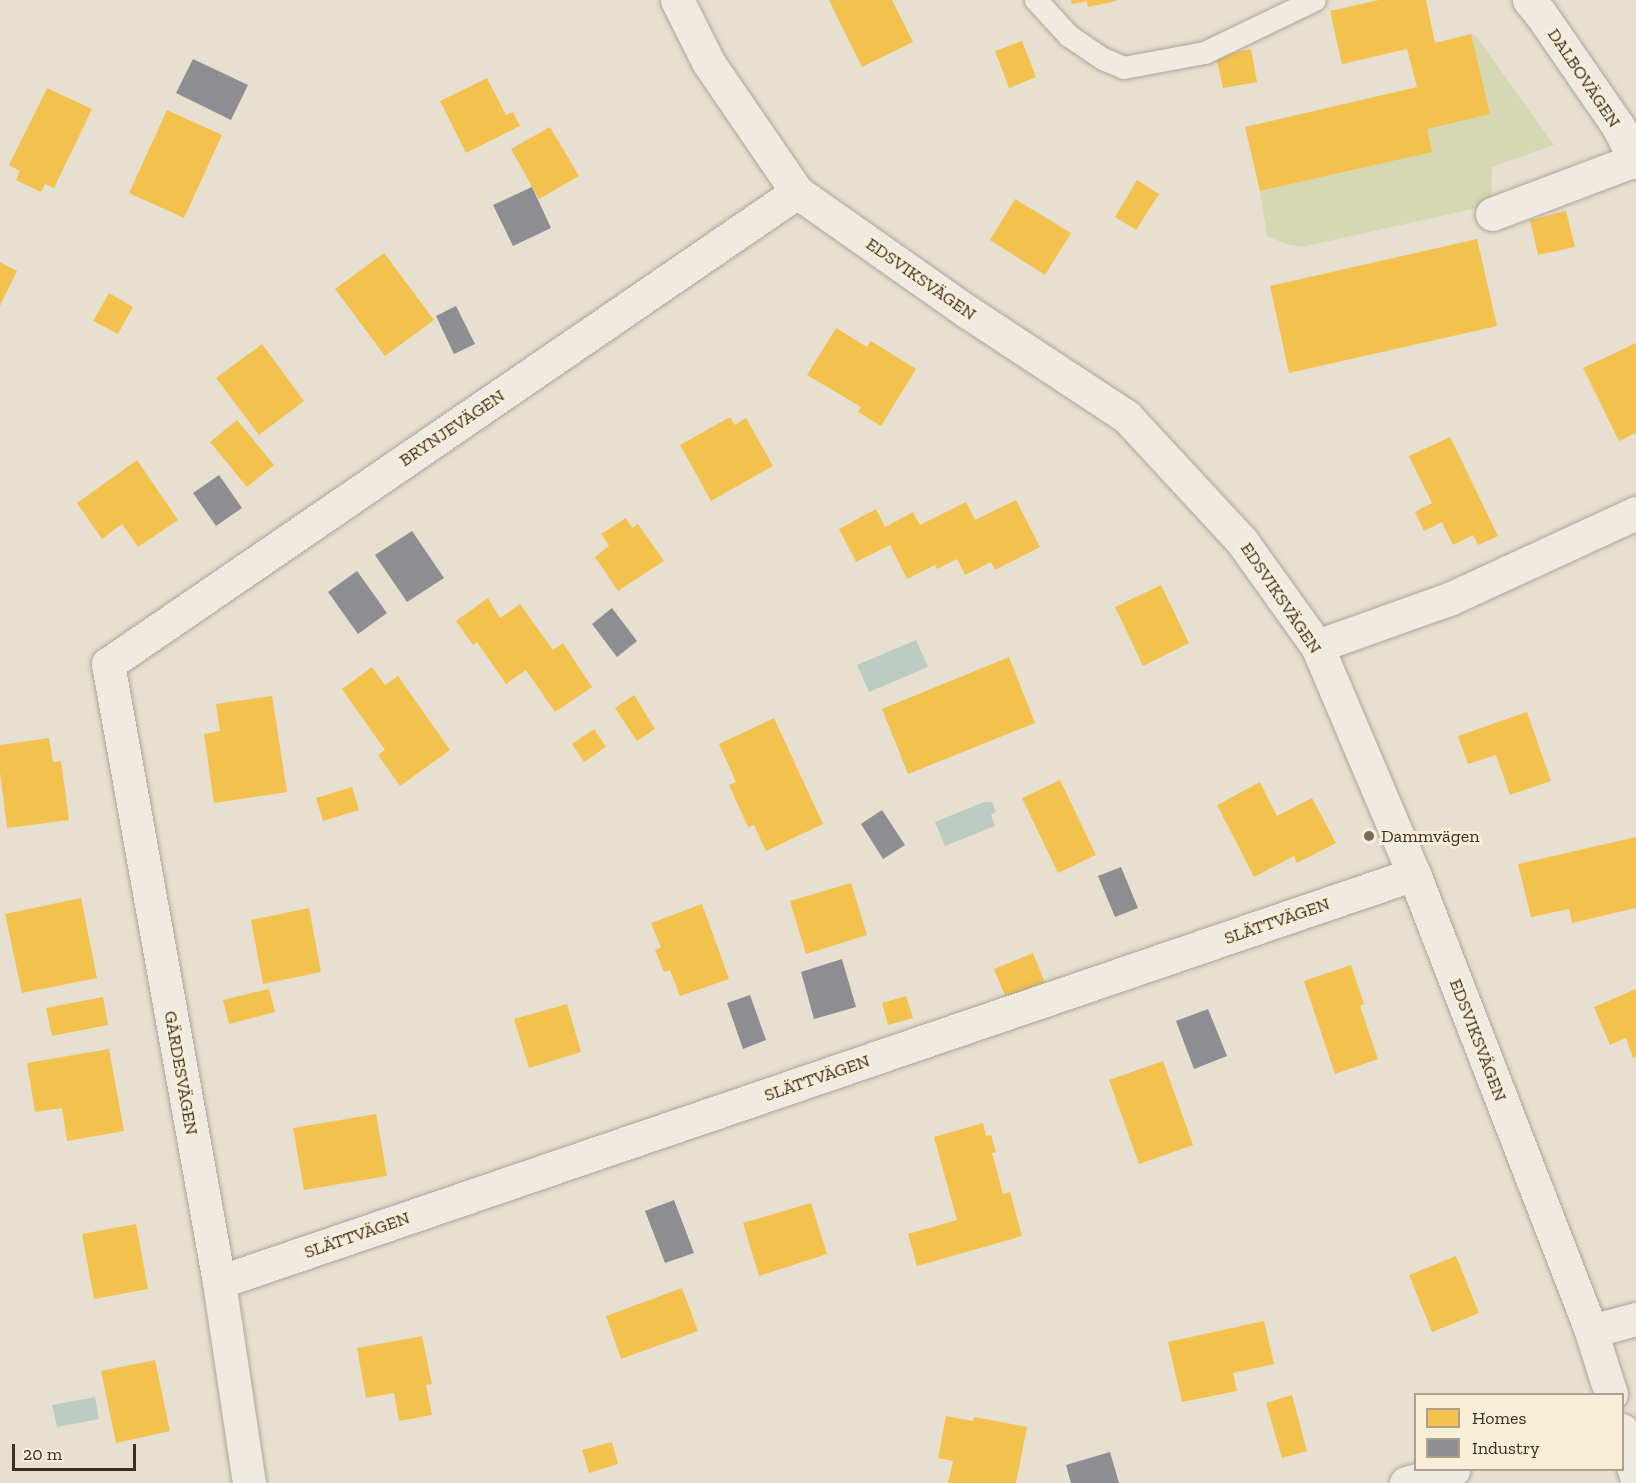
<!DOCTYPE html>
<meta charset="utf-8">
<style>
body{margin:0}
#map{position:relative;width:1636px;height:1483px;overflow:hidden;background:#e7e0d1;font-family:"Zilla Slab",serif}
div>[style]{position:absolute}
.green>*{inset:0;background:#d6d7b3}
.water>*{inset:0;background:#bcccc2}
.homes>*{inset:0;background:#f2c14e}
.industry>*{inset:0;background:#8d8d92}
.roads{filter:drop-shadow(0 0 2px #ada599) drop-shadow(0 0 2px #ada599)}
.lane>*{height:22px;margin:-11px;padding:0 11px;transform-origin:11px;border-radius:11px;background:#efebe3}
.street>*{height:33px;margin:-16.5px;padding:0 16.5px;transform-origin:16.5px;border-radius:16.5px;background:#efebe3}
.secondary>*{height:33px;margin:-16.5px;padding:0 16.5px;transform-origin:16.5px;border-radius:16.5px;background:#efebe3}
.dots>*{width:16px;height:16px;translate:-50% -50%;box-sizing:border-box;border:3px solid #f7eed8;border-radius:50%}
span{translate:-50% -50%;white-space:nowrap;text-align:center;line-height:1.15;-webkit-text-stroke:6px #f7eed8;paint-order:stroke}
.street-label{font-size:18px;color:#3d2e20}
.poi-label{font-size:18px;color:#3d2e20}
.left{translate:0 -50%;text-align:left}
.legend{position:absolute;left:1414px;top:1393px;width:210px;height:78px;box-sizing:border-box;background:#f7eed8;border:2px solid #ada18e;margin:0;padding:8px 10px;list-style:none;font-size:18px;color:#3d2e20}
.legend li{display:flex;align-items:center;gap:12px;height:30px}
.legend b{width:30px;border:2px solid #ada18e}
.scale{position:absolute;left:12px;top:1444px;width:124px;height:27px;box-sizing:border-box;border:3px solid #3d2e20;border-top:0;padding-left:8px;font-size:18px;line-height:21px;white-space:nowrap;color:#3d2e20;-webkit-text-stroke:4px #f7eed8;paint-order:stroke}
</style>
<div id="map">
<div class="green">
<div style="clip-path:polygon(1471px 34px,1477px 37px,1554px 145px,1492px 167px,1491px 205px,1302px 247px,1286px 244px,1267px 236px,1260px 191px,1431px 152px,1427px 129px)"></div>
</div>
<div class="water">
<div style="clip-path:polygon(916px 640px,928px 667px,869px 692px,857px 665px)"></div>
<div style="clip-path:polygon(984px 802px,992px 802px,996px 812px,991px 815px,995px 826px,945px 846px,935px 822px)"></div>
<div style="clip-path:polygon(95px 1397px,99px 1419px,57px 1427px,52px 1405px)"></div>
</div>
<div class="homes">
<div style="clip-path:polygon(829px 0,892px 0,913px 42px,862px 67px)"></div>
<div style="clip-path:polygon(1071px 0,1116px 0,1116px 1px,1088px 7px,1087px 1px,1072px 4px)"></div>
<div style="clip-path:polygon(1379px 0,1426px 0,1435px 43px,1471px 34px,1490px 114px,1427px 129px,1432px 152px,1260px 191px,1245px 127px,1417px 87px,1407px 49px,1342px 64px,1330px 11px)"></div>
<div style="clip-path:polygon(1022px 41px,1036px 77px,1009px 88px,995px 51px)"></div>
<div style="clip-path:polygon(1251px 49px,1257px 82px,1223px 88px,1216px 56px)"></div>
<div style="clip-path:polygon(487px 78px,506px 115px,513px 112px,520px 126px,466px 153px,440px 101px)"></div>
<div style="clip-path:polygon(47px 88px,92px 109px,54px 188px,45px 184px,41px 192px,16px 180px,20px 171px,9px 165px)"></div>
<div style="clip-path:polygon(167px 110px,222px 135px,184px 218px,129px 193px)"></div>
<div style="clip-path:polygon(550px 127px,579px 176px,539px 199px,511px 149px)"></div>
<div style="clip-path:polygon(1137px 180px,1159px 194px,1136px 230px,1115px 217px)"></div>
<div style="clip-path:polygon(1015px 199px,1071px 233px,1045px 275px,990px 240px)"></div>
<div style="clip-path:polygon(1566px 211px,1575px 247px,1538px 255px,1530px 220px)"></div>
<div style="clip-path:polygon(1477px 239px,1497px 326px,1289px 373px,1270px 286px)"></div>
<div style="clip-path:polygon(384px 253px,434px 320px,385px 356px,335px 289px)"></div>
<div style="clip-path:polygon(0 262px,17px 271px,0 306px)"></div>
<div style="clip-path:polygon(109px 293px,133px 307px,118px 334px,93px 321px)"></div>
<div style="clip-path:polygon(836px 328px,867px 347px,871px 341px,916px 369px,881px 426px,858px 412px,861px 407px,807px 375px)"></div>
<div style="clip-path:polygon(1636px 343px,1636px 433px,1619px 441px,1583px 368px)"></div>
<div style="clip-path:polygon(262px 344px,304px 401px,259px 435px,216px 378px)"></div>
<div style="clip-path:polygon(730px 417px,735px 425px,746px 418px,773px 466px,711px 501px,680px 445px)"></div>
<div style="clip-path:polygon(237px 420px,274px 465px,247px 487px,210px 442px)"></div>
<div style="clip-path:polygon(1450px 437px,1498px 536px,1478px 545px,1473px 535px,1453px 545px,1442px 522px,1424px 531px,1415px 512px,1432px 503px,1409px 456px)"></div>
<div style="clip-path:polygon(137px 460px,178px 520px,138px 547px,122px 524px,102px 539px,77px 503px)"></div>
<div style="clip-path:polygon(1016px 500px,1040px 547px,995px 570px,991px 562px,965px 575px,957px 559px,937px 569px,935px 565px,907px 579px,890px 545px,856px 562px,839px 529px,876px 509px,885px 527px,913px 512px,920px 525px,966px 502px,975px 520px)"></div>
<div style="clip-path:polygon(626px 518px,632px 528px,638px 524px,664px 561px,618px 591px,595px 557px,609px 546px,601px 534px)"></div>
<div style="clip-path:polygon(1161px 585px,1189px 643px,1143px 666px,1115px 607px)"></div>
<div style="clip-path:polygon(488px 598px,500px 618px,520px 604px,553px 650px,563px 643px,592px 687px,555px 712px,526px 670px,506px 684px,477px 642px,473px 645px,456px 621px)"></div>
<div style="clip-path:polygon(1009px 657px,1035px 723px,908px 774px,882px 709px)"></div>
<div style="clip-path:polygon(372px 667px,385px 685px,398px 676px,450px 750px,400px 786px,378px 755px,385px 750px,342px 689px)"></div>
<div style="clip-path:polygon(634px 695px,655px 729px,637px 741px,615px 708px)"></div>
<div style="clip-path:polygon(272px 696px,287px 792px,214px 803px,204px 734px,220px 731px,216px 704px)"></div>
<div style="clip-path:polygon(1527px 712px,1551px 781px,1510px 795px,1496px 755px,1468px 764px,1458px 736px)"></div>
<div style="clip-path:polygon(774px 718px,823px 824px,766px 851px,754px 825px,748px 827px,729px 785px,736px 782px,719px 744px)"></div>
<div style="clip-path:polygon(594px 729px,606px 747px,584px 762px,572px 744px)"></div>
<div style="clip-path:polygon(49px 738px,53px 762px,61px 761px,69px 820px,7px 828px,0 772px,0 745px)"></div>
<div style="clip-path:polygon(1060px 780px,1096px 855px,1058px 873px,1022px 798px)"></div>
<div style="clip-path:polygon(1260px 782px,1277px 816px,1312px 798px,1336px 843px,1297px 863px,1294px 856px,1254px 877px,1217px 805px)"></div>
<div style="clip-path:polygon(352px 787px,359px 810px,323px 821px,316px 798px)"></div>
<div style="clip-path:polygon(1636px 837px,1636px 908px,1572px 923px,1569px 909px,1531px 917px,1518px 864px)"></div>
<div style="clip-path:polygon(851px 883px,867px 935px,806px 954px,790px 901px)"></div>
<div style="clip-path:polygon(81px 898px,97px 978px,22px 993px,5px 914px)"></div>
<div style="clip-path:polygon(702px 904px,729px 979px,680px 996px,670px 970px,664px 972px,655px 950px,661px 947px,651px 923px)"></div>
<div style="clip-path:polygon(309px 908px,321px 972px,263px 984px,251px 920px)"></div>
<div style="clip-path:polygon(1033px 953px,1045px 983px,1006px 998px,994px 969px)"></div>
<div style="clip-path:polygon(1351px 965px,1364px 1004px,1360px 1006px,1378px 1059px,1335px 1074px,1304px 981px)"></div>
<div style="clip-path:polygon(269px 989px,275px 1012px,229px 1024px,223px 1000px)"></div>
<div style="clip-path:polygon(1636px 989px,1636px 1057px,1633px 1058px,1626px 1038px,1610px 1045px,1594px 1007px)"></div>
<div style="clip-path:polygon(906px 996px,913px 1018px,888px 1025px,882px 1003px)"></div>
<div style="clip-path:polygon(103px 997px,108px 1025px,52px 1036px,46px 1008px)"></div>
<div style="clip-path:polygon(567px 1004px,581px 1052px,529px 1068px,514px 1019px)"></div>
<div style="clip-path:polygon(109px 1049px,124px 1131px,67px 1141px,62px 1108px,35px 1112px,27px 1063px)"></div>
<div style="clip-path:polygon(1163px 1061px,1193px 1145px,1139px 1164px,1109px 1080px)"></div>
<div style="clip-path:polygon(376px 1114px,387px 1176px,304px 1190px,293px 1128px)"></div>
<div style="clip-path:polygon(983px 1123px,986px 1136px,991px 1135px,996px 1152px,992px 1153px,1003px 1194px,1010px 1192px,1022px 1236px,917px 1266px,908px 1234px,957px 1220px,934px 1137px)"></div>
<div style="clip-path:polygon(811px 1203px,827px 1254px,759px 1276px,743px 1223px)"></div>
<div style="clip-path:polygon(136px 1224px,148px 1289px,94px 1299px,82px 1234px)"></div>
<div style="clip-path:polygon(1456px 1256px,1479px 1313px,1432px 1332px,1409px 1275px)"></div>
<div style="clip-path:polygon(682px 1288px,698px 1331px,621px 1359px,606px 1316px)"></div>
<div style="clip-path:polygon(1264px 1321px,1274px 1364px,1233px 1373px,1237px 1391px,1182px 1402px,1168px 1342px)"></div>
<div style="clip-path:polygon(422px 1336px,432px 1384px,426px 1385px,432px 1415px,399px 1421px,394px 1393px,366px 1398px,357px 1348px)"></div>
<div style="clip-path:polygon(155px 1360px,170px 1431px,116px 1443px,101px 1371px)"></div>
<div style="clip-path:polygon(1292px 1395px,1307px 1451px,1282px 1458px,1266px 1403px)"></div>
<div style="clip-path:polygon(946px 1416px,973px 1421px,974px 1417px,1027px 1427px,1016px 1483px,948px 1483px,953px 1461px,938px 1458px)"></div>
<div style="clip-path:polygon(612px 1442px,618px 1464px,589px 1473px,582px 1450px)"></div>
</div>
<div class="industry">
<div style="clip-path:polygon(193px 59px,248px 85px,231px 120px,176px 93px)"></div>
<div style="clip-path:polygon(532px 187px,551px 228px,513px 246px,493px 205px)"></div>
<div style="clip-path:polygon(456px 306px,475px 344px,454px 354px,436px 316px)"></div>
<div style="clip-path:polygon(219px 475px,242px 508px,216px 526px,193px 493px)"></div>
<div style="clip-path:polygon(412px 531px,444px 578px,407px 602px,375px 555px)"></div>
<div style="clip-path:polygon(357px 571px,387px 613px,358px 634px,328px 592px)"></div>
<div style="clip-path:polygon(612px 608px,637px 641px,617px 657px,592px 624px)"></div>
<div style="clip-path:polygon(882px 810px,905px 845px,883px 859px,861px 824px)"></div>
<div style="clip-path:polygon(1121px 867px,1138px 908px,1115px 917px,1098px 876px)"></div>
<div style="clip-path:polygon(842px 959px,856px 1007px,814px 1019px,801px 972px)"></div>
<div style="clip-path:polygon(750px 995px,766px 1040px,743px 1049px,727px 1003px)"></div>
<div style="clip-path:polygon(1208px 1009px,1227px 1056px,1194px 1069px,1176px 1021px)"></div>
<div style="clip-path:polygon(674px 1200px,694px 1253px,665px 1263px,645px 1211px)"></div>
<div style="clip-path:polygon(1110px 1452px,1119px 1483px,1071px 1483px,1066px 1465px)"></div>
</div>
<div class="roads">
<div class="lane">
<div style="left:1036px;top:0;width:49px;rotate:47.5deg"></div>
<div style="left:1069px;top:36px;width:41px;rotate:34.1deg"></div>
<div style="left:1103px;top:59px;width:23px;rotate:23deg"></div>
<div style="left:1124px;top:68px;width:82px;rotate:-10.5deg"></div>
<div style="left:1205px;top:53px;width:122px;rotate:-25.7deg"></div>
</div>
<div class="street">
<div style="left:1529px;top:0;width:17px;rotate:50deg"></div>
<div style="left:1540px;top:13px;width:137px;rotate:55.4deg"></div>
<div style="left:1618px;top:126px;width:40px;rotate:63.4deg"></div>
<div style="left:1492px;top:214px;width:153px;rotate:-20.7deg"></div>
<div style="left:1317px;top:646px;width:140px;rotate:-19.6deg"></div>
<div style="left:1449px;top:599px;width:206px;rotate:-24.7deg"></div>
<div style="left:219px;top:1282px;width:1263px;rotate:-18.85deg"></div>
<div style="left:1591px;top:1331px;width:47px;rotate:-14.9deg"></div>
<div style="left:249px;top:1483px;width:203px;rotate:-98.5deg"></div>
<div style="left:219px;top:1282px;width:628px;rotate:-100.18deg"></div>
<div style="left:108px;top:664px;width:835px;rotate:-34.41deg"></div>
<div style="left:1406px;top:1483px;width:49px;rotate:-15.5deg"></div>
</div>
<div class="secondary">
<div style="left:677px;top:0;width:69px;rotate:63.4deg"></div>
<div style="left:708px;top:62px;width:158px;rotate:55.6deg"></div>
<div style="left:797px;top:192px;width:209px;rotate:35.1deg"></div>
<div style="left:968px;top:312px;width:189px;rotate:33.4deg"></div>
<div style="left:1126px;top:416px;width:169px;rotate:47.2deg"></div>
<div style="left:1241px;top:540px;width:130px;rotate:54.4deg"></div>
<div style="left:1317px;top:646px;width:248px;rotate:67deg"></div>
<div style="left:1414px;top:874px;width:490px;rotate:68.8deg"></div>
<div style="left:1591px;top:1331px;width:66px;rotate:72.4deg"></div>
<div style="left:1622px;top:1430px;width:48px;rotate:73.1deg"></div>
</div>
</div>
<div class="dots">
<div style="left:1369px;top:836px;background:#786c5e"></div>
</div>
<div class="street-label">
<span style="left:1584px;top:78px;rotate:56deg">DALBOVÄGEN</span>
<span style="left:921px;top:279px;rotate:35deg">EDSVIKSVÄGEN</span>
<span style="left:452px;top:428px;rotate:-34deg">BRYNJEVÄGEN</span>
<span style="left:1281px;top:598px;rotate:56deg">EDSVIKSVÄGEN</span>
<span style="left:1277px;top:921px;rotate:-19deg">SLÄTTVÄGEN</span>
<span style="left:1478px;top:1040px;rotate:69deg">EDSVIKSVÄGEN</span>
<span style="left:181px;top:1073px;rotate:80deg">GÄRDESVÄGEN</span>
<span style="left:817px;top:1078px;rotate:-19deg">SLÄTTVÄGEN</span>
<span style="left:357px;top:1235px;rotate:-19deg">SLÄTTVÄGEN</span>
</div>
<div class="poi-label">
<span class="left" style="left:1381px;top:836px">Dammvägen</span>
</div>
<ul class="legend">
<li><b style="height:16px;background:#f2c14e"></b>Homes</li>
<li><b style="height:16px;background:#8d8d92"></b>Industry</li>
</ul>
<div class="scale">20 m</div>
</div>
